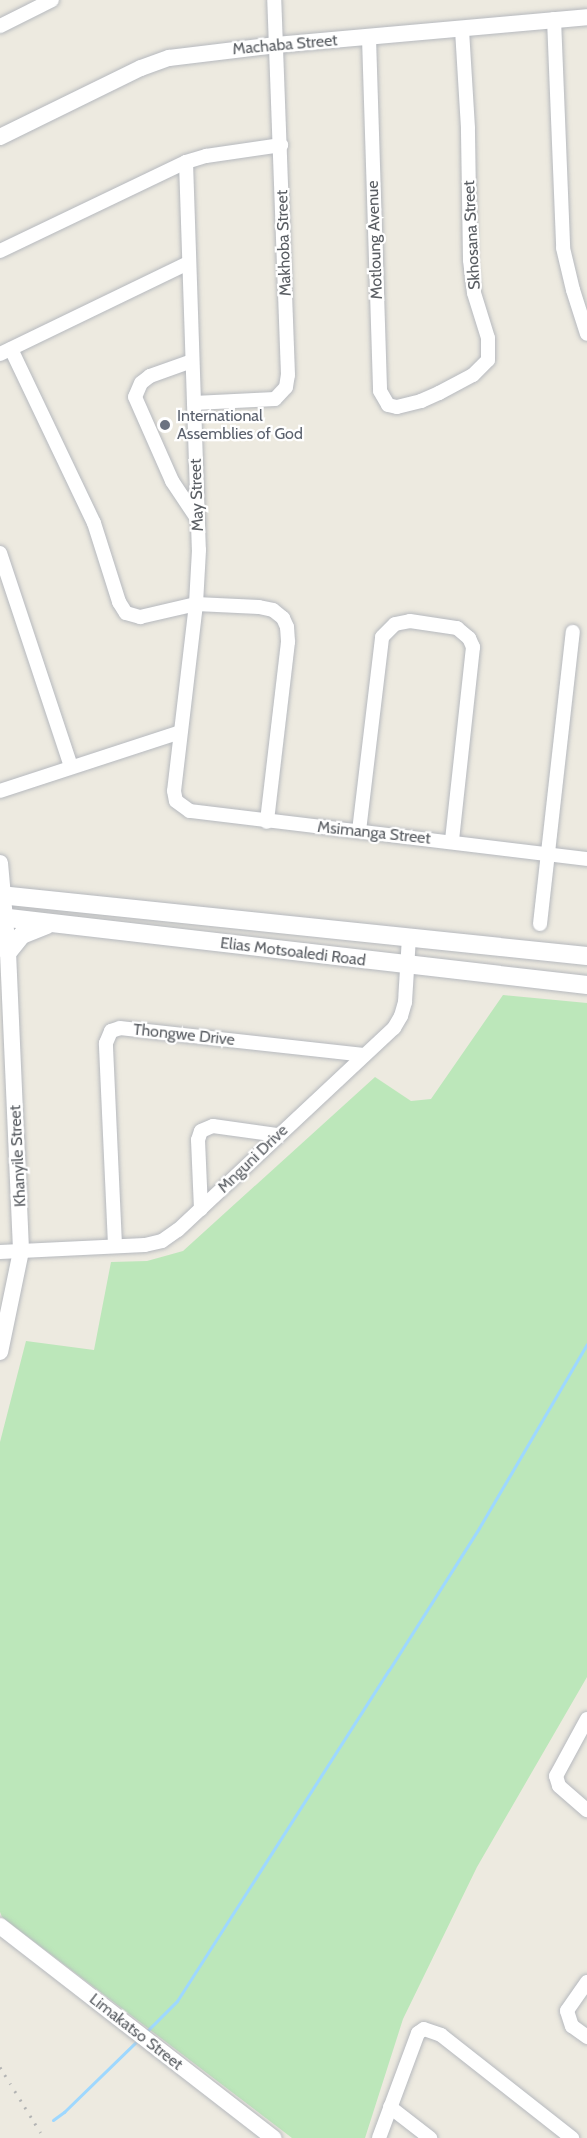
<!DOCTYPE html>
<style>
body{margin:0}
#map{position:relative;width:587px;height:2138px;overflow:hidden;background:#edeae0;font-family:Cabin,sans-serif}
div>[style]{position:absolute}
.green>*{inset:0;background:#bce7ba}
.stream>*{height:3px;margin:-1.5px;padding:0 1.5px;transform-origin:1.5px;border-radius:1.5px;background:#9ed8ff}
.roads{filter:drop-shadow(0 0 2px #b6b9be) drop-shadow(0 0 2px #b6b9be)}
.minor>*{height:14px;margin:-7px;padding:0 7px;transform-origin:7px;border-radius:7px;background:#fff}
.tertiary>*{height:16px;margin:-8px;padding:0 8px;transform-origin:8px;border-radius:8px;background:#fff}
.secondary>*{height:18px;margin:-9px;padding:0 9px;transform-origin:9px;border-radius:9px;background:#fff}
.rail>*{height:3px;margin-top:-1.5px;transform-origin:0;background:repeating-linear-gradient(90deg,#b2b3b3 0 1.5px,transparent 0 9.5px)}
.dots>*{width:16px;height:16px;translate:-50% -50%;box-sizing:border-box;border:3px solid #fff;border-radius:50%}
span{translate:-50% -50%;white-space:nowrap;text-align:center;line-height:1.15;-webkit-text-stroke:4.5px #fff;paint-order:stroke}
.street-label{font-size:16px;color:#595d62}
.worship-label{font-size:16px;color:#5b616d}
.left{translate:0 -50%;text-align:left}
</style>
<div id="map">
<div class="green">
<div style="clip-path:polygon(503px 995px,587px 1003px,587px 1677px,477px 1867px,403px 2019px,365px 2138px,292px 2138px,2px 1917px,0 1912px,0 1442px,26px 1341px,94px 1350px,111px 1262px,147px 1261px,183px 1251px,375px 1077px,411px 1101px,431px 1099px)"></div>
</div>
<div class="stream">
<div style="left:145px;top:2033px;width:45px;rotate:-45deg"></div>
<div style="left:177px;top:2001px;width:393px;rotate:-57.4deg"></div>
<div style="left:389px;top:1670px;width:168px;rotate:-57.6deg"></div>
<div style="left:479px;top:1528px;width:213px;rotate:-59.6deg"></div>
<div style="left:53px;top:2120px;width:14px;rotate:-36deg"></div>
<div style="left:64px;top:2112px;width:103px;rotate:-44.2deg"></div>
</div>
<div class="roads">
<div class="minor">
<div style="left:554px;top:19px;width:229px;rotate:87.7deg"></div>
<div style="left:563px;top:248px;width:43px;rotate:76.6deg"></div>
<div style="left:573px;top:290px;width:46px;rotate:72.3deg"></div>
<div style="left:0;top:26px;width:58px;rotate:-26.6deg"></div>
<div style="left:369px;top:38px;width:353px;rotate:88.2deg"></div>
<div style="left:380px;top:391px;width:16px;rotate:60deg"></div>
<div style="left:388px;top:405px;width:9px;rotate:13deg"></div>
<div style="left:397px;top:407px;width:25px;rotate:-14deg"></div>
<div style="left:421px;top:401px;width:20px;rotate:-24deg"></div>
<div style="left:439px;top:393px;width:38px;rotate:-28deg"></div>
<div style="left:473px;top:375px;width:21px;rotate:-45deg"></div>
<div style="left:488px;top:360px;width:22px;rotate:-90deg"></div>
<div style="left:488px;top:338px;width:47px;rotate:-107.3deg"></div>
<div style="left:474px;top:293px;width:33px;rotate:-97deg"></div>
<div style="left:470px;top:260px;width:132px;rotate:-90.9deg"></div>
<div style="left:468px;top:128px;width:99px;rotate:-93.5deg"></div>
<div style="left:186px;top:162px;width:388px;rotate:88.1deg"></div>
<div style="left:199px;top:550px;width:54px;rotate:93.2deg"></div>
<div style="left:196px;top:604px;width:188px;rotate:96.7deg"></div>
<div style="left:174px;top:791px;width:10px;rotate:79deg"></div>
<div style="left:176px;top:801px;width:17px;rotate:36deg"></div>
<div style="left:190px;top:811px;width:400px;rotate:6.9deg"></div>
<div style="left:0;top:251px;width:206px;rotate:-25.6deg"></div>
<div style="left:186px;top:162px;width:21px;rotate:-17deg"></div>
<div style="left:206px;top:156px;width:76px;rotate:-8.3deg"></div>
<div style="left:11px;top:349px;width:193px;rotate:64.5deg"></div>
<div style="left:94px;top:523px;width:83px;rotate:72.4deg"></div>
<div style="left:119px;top:602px;width:13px;rotate:58deg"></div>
<div style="left:126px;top:613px;width:15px;rotate:16deg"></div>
<div style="left:140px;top:617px;width:57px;rotate:-13.1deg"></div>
<div style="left:196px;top:604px;width:63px;rotate:2.7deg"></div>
<div style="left:259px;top:607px;width:14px;rotate:12deg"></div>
<div style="left:273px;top:610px;width:13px;rotate:39deg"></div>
<div style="left:283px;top:618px;width:10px;rotate:66deg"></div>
<div style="left:287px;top:627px;width:15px;rotate:86deg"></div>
<div style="left:288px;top:642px;width:181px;rotate:96.7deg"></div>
<div style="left:0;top:354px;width:209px;rotate:-25.8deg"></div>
<div style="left:192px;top:361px;width:45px;rotate:160.3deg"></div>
<div style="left:150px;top:376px;width:11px;rotate:142deg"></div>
<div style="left:141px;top:383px;width:15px;rotate:113deg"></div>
<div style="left:135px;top:397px;width:92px;rotate:66.2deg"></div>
<div style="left:172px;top:481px;width:47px;rotate:56.3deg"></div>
<div style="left:194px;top:403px;width:81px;rotate:-2.8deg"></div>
<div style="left:275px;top:399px;width:16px;rotate:-47deg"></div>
<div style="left:286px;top:387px;width:12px;rotate:-81deg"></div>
<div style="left:288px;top:375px;width:375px;rotate:-92.1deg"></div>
<div style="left:0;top:553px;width:225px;rotate:71.6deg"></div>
<div style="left:0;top:791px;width:189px;rotate:-18.1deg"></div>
<div style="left:359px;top:831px;width:195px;rotate:-83.2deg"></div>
<div style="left:382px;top:637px;width:18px;rotate:-45deg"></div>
<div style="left:395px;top:624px;width:15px;rotate:-11deg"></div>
<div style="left:410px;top:621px;width:48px;rotate:8.5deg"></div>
<div style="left:457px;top:628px;width:16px;rotate:40deg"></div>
<div style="left:469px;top:638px;width:10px;rotate:66deg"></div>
<div style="left:473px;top:647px;width:195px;rotate:96.2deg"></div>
<div style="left:540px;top:924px;width:294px;rotate:-83.6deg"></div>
<div style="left:201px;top:1209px;width:69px;rotate:-92.5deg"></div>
<div style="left:198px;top:1140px;width:9px;rotate:-72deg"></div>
<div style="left:201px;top:1131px;width:13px;rotate:-23deg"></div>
<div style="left:213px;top:1126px;width:66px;rotate:7.9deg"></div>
<div style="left:115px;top:1245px;width:202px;rotate:-92.6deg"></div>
<div style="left:106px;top:1043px;width:13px;rotate:-67deg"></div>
<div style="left:111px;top:1031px;width:9px;rotate:-18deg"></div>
<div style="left:120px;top:1028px;width:245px;rotate:6.3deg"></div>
<div style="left:0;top:1252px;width:145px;rotate:-2.8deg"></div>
<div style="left:145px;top:1245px;width:17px;rotate:-13deg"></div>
<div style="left:162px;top:1241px;width:19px;rotate:-35deg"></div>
<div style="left:178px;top:1230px;width:296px;rotate:-43.1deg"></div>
<div style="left:394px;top:1028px;width:14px;rotate:-60deg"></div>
<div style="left:401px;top:1016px;width:15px;rotate:-74deg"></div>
<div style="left:405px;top:1002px;width:65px;rotate:-86.5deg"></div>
<div style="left:587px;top:1719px;width:65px;rotate:118.5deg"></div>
<div style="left:556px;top:1776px;width:10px;rotate:73deg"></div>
<div style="left:559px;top:1786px;width:37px;rotate:41deg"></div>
<div style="left:587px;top:1982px;width:35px;rotate:125deg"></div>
<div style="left:567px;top:2011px;width:16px;rotate:72deg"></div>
<div style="left:572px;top:2026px;width:19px;rotate:36deg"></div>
<div style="left:390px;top:2107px;width:51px;rotate:37.8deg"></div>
<div style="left:379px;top:2138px;width:112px;rotate:-69.6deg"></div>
<div style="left:418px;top:2033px;width:7px;rotate:-34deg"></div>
<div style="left:424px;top:2029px;width:18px;rotate:19deg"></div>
<div style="left:441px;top:2035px;width:167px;rotate:38.2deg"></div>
</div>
<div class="tertiary">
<div style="left:0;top:137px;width:157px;rotate:-26.1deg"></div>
<div style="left:141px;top:68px;width:30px;rotate:-20deg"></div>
<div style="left:169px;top:58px;width:108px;rotate:-6.9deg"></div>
<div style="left:276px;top:45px;width:312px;rotate:-5.1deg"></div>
<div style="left:0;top:863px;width:89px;rotate:84.9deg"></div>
<div style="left:8px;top:952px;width:299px;rotate:87.5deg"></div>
<div style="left:21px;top:1251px;width:103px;rotate:101.7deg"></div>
<div style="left:0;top:1926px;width:346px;rotate:37.8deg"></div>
</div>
<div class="secondary">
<div style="left:0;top:895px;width:590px;rotate:5.93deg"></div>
<div style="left:0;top:917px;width:591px;rotate:6.61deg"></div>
<div style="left:8px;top:952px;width:22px;rotate:-51deg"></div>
<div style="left:22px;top:935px;width:27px;rotate:-22deg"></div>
</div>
</div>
<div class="rail">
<div style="left:0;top:2067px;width:84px;rotate:58.2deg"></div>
</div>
<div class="dots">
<div style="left:165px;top:425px;background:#6b7280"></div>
</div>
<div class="street-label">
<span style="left:285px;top:45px;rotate:-5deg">Machaba Street</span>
<span style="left:472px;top:235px;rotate:-93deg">Skhosana Street</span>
<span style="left:375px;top:240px;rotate:-92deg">Motloung Avenue</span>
<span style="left:284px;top:243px;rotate:-92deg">Makhoba Street</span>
<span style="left:197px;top:495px;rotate:-92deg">May Street</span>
<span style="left:374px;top:833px;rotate:6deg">Msimanga Street</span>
<span style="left:293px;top:952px;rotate:7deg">Elias Motsoaledi Road</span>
<span style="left:184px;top:1035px;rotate:6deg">Thongwe Drive</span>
<span style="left:18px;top:1156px;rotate:-93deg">Khanyile Street</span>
<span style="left:253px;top:1159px;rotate:-44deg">Mnguni Drive</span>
<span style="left:136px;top:2032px;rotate:38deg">Limakatso Street</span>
</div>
<div class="worship-label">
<span class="left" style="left:177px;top:425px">International<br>Assemblies of God</span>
</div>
</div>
